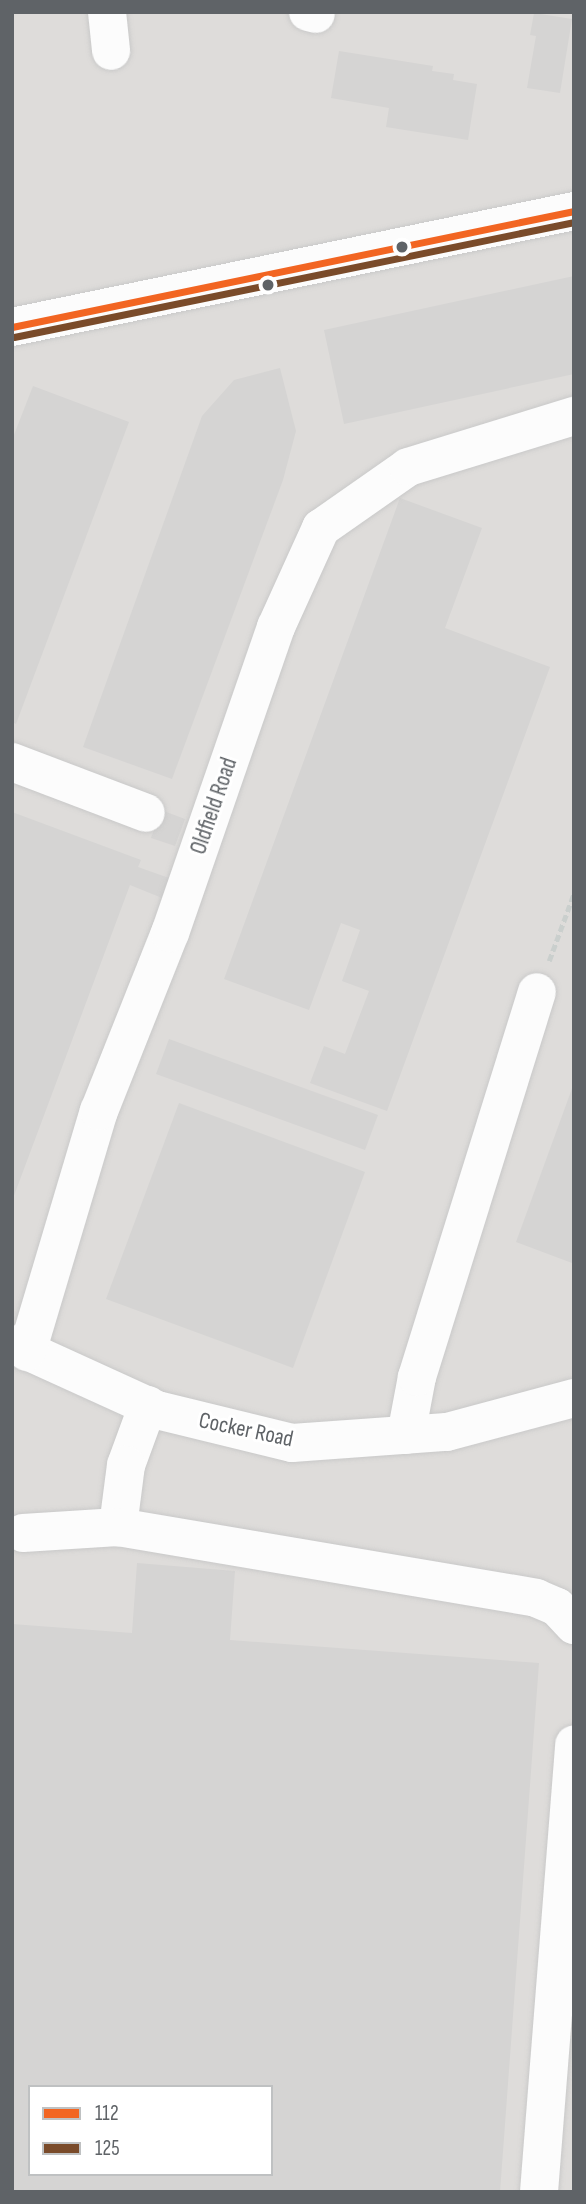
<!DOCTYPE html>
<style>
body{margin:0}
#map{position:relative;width:586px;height:2204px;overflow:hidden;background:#eeedea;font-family:"Sofia Sans Condensed",sans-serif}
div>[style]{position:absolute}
.industrial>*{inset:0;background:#dedcda}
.building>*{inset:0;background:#d5d4d3}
.path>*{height:4.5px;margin-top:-2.25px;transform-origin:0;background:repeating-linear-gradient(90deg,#cacfcd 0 7px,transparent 0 10.5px)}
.roads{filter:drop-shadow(0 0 2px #c9c9c9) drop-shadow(0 0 2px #c9c9c9)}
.minor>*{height:38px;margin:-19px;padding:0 19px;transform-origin:19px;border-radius:19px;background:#fcfcfc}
.bus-1>*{height:7px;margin:-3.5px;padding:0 3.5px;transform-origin:3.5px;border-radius:3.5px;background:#f26522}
.bus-2>*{height:7px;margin:-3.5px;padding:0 3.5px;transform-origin:3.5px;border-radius:3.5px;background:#7a4b2a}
.dots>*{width:19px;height:19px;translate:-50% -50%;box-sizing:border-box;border:4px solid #fff;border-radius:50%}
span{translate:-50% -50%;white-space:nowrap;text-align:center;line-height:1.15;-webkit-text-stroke:6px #fff;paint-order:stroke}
.street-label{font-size:23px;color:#5f6367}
.frame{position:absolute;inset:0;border:14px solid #5f6367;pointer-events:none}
.legend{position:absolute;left:28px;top:2085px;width:245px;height:91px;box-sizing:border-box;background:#fff;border:2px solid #bfc1c2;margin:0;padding:9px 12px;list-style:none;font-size:21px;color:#5f6367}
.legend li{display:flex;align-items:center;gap:14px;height:35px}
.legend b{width:35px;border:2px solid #bfc1c2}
</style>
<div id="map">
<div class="industrial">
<div style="clip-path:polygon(evenodd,12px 12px,574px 12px,574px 2192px,12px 2192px,12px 12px,30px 2087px,271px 2087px,271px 2174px,30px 2174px,30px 2087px)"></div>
</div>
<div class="building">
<div style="clip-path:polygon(534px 13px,572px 19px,560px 93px,527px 88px,536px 36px,530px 35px)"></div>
<div style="clip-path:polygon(339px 51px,433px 66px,432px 71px,454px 74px,453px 80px,477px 84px,468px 140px,386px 127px,389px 108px,331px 98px)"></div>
<div style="clip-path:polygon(574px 276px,574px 374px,344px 424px,324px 330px)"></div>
<div style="clip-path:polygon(280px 368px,296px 431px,283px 480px,172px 779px,83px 747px,202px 416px,234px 380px)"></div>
<div style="clip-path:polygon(33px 386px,129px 422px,16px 724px,12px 722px,12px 440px)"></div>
<div style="clip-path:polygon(400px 498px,482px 528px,445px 628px,550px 667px,387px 1111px,310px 1083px,324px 1046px,345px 1054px,369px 991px,342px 981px,360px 930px,341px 923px,309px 1010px,224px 979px)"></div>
<div style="clip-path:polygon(161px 810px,185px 819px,175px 846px,151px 838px)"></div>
<div style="clip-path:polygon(12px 812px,141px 860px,138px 867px,169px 878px,162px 898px,130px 885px,12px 1201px)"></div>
<div style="clip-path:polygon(169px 1039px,378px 1115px,365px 1150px,156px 1074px)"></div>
<div style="clip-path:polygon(574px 1083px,574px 1258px,572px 1263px,516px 1242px)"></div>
<div style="clip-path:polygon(179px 1103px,365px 1172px,293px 1368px,106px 1299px)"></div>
<div style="clip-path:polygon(evenodd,137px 1563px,235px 1571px,230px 1640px,539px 1663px,500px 2192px,12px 2192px,12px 1624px,132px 1633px,137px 1563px,30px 2087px,271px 2087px,271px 2174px,30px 2174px,30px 2087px)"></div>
</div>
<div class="path">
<div style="left:549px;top:961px;width:72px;rotate:-69.8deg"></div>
</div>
<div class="roads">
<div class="minor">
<div style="left:107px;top:12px;width:39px;rotate:84deg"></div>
<div style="left:308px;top:12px;width:8px;rotate:14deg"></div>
<div style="left:12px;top:327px;width:574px;rotate:-11.66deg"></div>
<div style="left:12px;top:762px;width:143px;rotate:20.8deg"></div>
<div style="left:12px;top:1344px;width:159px;rotate:24.5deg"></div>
<div style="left:157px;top:1410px;width:139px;rotate:13.7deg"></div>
<div style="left:292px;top:1443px;width:155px;rotate:-4.1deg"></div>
<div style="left:447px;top:1432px;width:131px;rotate:-15deg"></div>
<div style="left:27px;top:1352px;width:252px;rotate:-73.4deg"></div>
<div style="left:99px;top:1111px;width:192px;rotate:-68.3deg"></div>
<div style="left:170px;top:933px;width:324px;rotate:-70.9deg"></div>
<div style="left:276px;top:627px;width:109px;rotate:-65.6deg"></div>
<div style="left:321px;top:528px;width:106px;rotate:-35deg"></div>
<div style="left:408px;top:467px;width:174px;rotate:-17.1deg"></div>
<div style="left:148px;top:1405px;width:64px;rotate:110.1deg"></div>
<div style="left:126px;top:1465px;width:63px;rotate:97.4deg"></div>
<div style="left:118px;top:1527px;width:424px;rotate:9.6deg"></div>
<div style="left:536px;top:1598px;width:23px;rotate:23deg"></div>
<div style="left:557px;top:1607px;width:25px;rotate:47deg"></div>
<div style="left:406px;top:1435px;width:59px;rotate:-79.3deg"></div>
<div style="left:417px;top:1377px;width:403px;rotate:-72.7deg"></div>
<div style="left:23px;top:1533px;width:95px;rotate:-3.6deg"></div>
<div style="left:539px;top:2192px;width:449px;rotate:-85.5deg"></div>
</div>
</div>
<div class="bus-1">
<div style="left:12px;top:327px;width:574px;rotate:-11.66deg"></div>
</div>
<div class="bus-2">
<div style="left:14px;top:337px;width:572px;rotate:-11.6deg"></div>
</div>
<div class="dots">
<div style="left:402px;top:247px;background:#5f6367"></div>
<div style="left:268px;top:285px;background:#5f6367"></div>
</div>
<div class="street-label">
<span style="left:214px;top:806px;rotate:-71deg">Oldfield Road</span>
<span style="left:246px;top:1430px;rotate:12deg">Cocker Road</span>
</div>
<div class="frame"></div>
<ul class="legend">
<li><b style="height:9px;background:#f26522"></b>112</li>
<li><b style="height:9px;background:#7a4b2a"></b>125</li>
</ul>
</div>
